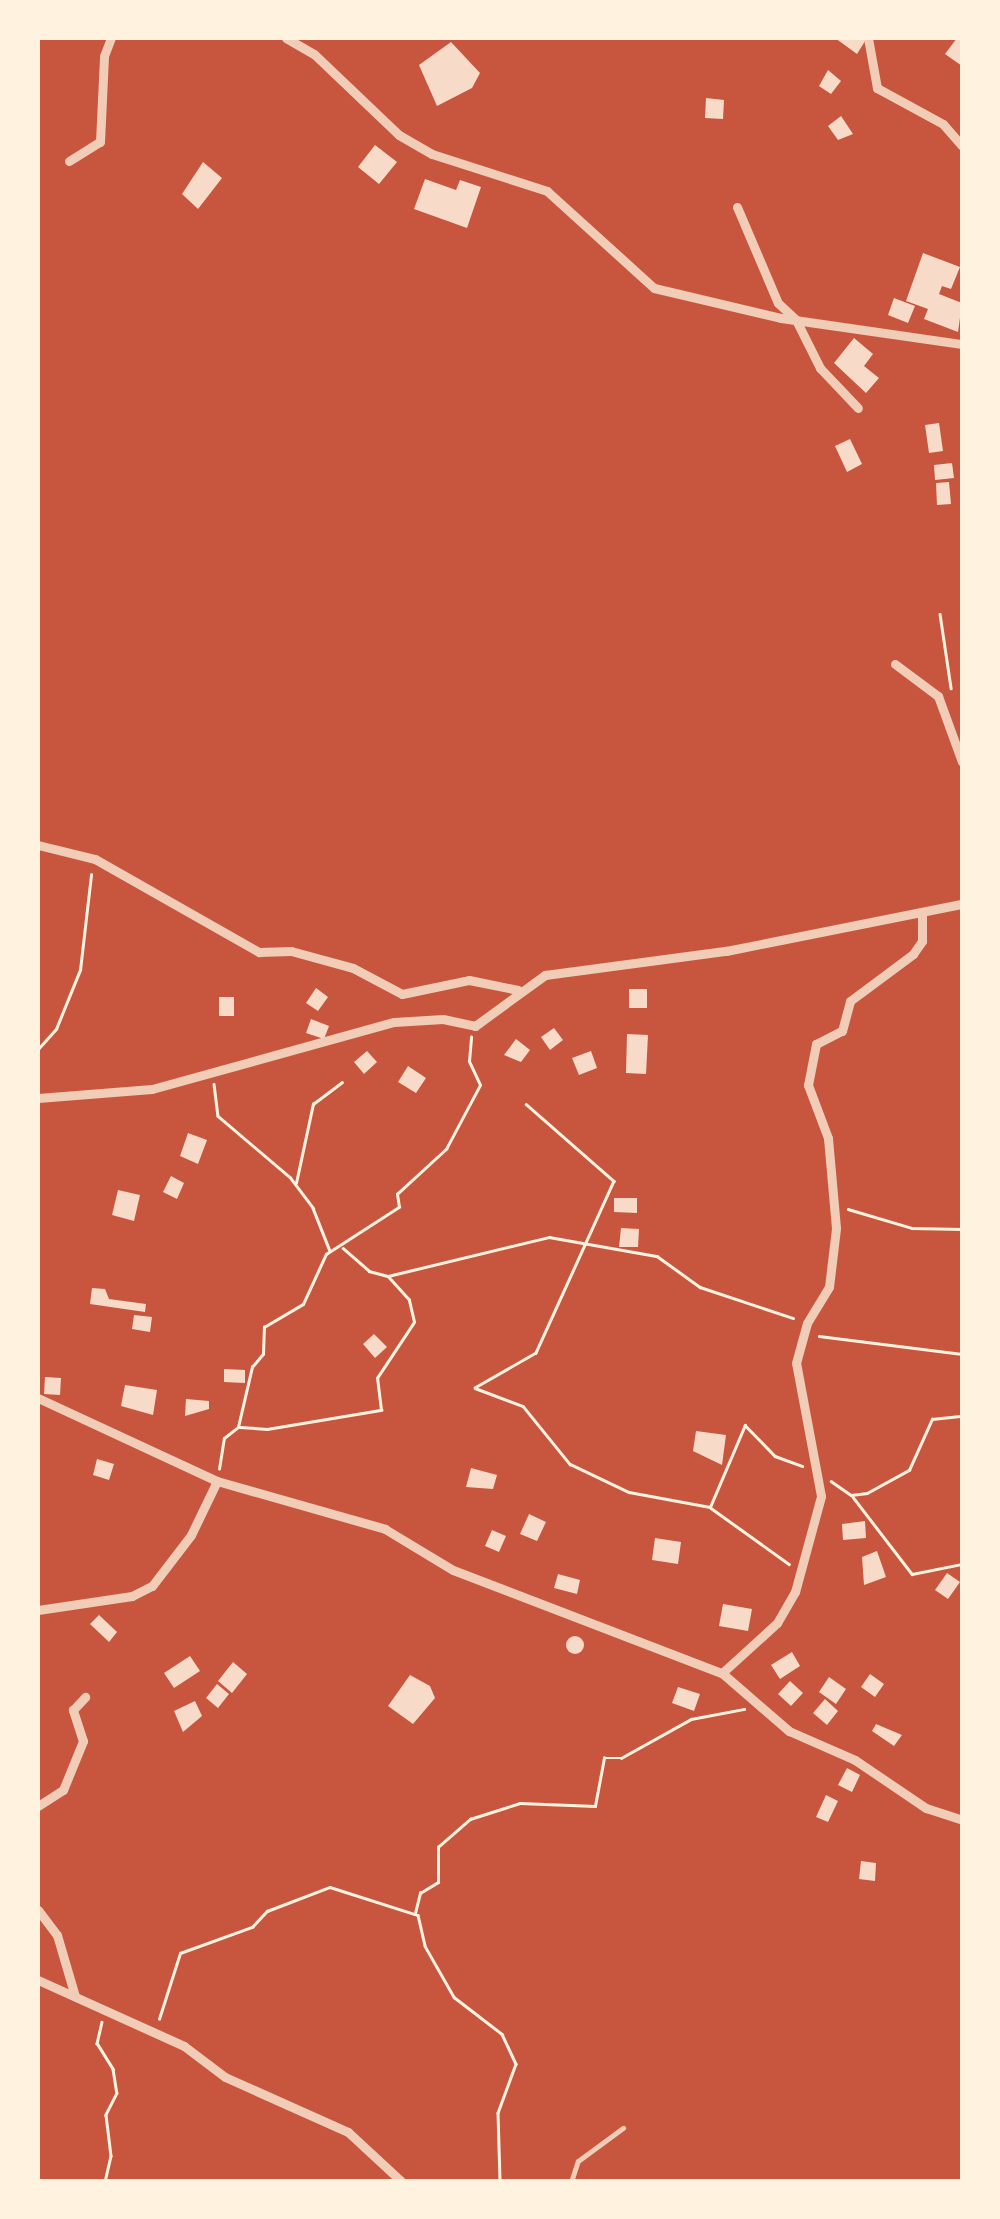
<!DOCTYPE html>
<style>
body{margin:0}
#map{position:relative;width:1000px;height:2219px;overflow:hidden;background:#c8553d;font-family:Commissioner,sans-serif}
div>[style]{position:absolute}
.building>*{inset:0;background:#f7dbc8}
.round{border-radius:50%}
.path>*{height:2.5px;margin:-1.25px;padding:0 1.25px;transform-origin:1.25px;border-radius:1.25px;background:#fff3e0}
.service>*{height:5px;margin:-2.5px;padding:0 2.5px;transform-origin:2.5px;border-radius:2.5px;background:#f1ccb7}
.minor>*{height:9px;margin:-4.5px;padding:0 4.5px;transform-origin:4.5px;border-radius:4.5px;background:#f1ccb7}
span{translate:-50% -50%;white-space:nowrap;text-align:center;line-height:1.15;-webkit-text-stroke:10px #fff3e0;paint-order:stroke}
.frame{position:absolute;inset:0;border:40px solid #fff3e0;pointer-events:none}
</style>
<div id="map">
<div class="building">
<div style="clip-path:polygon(835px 38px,867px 38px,857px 54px)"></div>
<div style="clip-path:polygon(957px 38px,962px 38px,962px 66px,945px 54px)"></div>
<div style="clip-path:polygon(451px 42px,480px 73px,472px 88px,437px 106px,419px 65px)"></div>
<div style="clip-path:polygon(828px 70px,841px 81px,831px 94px,819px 86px)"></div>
<div style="clip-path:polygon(706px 98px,724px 100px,723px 119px,705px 118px)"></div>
<div style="clip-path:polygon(841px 116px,853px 134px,838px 140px,828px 126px)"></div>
<div style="clip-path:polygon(375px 145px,397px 162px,379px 184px,358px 167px)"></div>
<div style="clip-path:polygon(203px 162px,222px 178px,198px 209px,182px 194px)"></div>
<div style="clip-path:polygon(425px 179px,456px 190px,460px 180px,481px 187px,467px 228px,414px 209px)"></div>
<div style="clip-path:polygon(923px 253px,960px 267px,951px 289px,942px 286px,939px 294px,962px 303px,958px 332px,924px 319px,928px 309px,906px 301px)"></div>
<div style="clip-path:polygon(894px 298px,915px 306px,908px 323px,888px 315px)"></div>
<div style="clip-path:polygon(854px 338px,873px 354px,864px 366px,879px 378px,866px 393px,834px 363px)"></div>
<div style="clip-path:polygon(939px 423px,943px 451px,929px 453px,925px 425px)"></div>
<div style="clip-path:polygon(850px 439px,862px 464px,847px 472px,835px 446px)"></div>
<div style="clip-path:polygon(952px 463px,954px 478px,935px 480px,934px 465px)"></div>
<div style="clip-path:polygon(949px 482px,951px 504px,937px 505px,936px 483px)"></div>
<div style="clip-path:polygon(316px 988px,328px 997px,318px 1011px,306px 1003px)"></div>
<div style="clip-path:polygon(629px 989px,647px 989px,647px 1008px,629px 1008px)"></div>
<div style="clip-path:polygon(219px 997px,234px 997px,234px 1016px,219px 1016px)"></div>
<div style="clip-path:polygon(311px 1019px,329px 1026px,324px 1039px,306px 1033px)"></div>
<div style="clip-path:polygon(554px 1028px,563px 1040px,550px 1050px,541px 1037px)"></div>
<div style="clip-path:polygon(627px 1034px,648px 1035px,646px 1074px,626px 1073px)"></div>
<div style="clip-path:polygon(516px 1039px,530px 1050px,521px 1062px,504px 1055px)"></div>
<div style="clip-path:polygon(367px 1051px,377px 1062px,364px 1074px,354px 1062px)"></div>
<div style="clip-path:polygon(591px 1051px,597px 1068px,579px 1075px,572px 1058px)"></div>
<div style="clip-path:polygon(408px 1066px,426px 1078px,416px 1093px,398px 1082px)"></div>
<div style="clip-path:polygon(188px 1133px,207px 1140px,198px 1164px,180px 1156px)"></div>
<div style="clip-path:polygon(171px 1176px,184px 1183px,177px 1199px,163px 1192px)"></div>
<div style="clip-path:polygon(118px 1190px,140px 1195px,134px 1221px,112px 1215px)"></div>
<div style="clip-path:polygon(614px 1198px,637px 1198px,637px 1213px,614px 1212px)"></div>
<div style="clip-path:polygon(621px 1228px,639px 1229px,638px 1247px,619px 1247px)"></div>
<div style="clip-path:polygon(92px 1288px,105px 1289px,109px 1299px,146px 1304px,145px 1312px,90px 1304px)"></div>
<div style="clip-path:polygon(134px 1315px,152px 1317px,150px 1332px,132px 1329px)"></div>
<div style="clip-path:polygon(374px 1334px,387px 1347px,375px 1358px,363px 1344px)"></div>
<div style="clip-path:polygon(224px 1369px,245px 1370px,245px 1383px,224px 1382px)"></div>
<div style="clip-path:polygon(45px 1377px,61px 1378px,60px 1395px,44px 1394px)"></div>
<div style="clip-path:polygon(125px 1385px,157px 1390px,153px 1415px,121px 1406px)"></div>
<div style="clip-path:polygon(186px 1399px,209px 1401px,209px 1409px,185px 1416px)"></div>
<div style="clip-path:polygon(696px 1431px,726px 1435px,722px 1465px,693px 1451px)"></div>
<div style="clip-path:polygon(97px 1459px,114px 1464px,109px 1480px,93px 1475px)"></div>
<div style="clip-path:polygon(471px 1468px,497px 1475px,493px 1489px,466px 1487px)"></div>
<div style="clip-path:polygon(529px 1514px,546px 1522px,537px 1541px,520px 1534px)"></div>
<div style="clip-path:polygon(865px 1521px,866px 1538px,843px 1540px,842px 1524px)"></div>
<div style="clip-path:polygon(492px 1530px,506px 1536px,499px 1552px,485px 1546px)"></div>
<div style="clip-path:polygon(655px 1538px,681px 1542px,678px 1564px,652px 1560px)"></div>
<div style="clip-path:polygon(877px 1551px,886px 1577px,864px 1585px,862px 1557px)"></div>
<div style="clip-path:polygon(947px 1573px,960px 1582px,948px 1599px,935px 1590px)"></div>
<div style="clip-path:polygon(558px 1574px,580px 1580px,577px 1594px,554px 1588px)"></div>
<div style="clip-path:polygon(723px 1604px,752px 1609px,748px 1631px,719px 1626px)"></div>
<div style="clip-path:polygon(99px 1615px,117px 1632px,109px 1642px,90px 1624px)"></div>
<div class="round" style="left:566px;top:1636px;width:18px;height:18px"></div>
<div style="clip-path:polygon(792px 1652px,800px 1666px,780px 1679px,771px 1665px)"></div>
<div style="clip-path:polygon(190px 1656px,200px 1671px,174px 1688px,164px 1673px)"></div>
<div style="clip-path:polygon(233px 1662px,247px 1674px,232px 1693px,218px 1681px)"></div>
<div style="clip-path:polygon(870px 1674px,884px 1684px,875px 1697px,861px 1687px)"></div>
<div style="clip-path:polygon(410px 1675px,430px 1686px,435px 1698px,413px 1724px,388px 1706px)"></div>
<div style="clip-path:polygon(829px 1677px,846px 1689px,836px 1704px,819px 1692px)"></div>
<div style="clip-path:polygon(790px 1681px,803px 1693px,791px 1706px,778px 1694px)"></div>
<div style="clip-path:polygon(217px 1684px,229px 1694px,218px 1708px,206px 1698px)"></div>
<div style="clip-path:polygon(678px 1687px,700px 1694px,694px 1711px,672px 1703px)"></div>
<div style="clip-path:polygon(825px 1699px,838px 1711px,827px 1725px,813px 1713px)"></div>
<div style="clip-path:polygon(195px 1701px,202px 1716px,183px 1732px,174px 1711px)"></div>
<div style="clip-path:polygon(876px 1724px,902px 1735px,894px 1746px,872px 1731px)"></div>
<div style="clip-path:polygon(847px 1768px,860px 1775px,852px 1792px,838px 1785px)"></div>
<div style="clip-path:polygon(826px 1795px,838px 1801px,828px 1822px,816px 1817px)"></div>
<div style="clip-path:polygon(861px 1861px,876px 1863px,875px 1881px,859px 1879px)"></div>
</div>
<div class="path">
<div style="left:940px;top:614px;width:75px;rotate:81.5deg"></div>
<div style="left:38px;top:1049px;width:27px;rotate:-48deg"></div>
<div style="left:56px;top:1029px;width:64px;rotate:-67.9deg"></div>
<div style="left:80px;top:970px;width:96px;rotate:-83.4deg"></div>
<div style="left:214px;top:1084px;width:32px;rotate:83deg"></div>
<div style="left:218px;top:1116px;width:94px;rotate:40.3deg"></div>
<div style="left:290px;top:1177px;width:39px;rotate:53deg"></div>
<div style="left:313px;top:1208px;width:46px;rotate:68.4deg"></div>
<div style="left:526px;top:1104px;width:117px;rotate:41.2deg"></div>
<div style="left:614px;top:1181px;width:189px;rotate:114.4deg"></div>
<div style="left:536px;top:1353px;width:70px;rotate:150.2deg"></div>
<div style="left:475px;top:1388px;width:51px;rotate:20.6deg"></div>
<div style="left:523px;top:1406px;width:75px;rotate:51deg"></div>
<div style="left:570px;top:1464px;width:65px;rotate:25.4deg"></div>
<div style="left:629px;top:1492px;width:82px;rotate:10.5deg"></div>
<div style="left:710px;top:1507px;width:89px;rotate:-66.9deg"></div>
<div style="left:745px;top:1425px;width:43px;rotate:45.9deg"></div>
<div style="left:775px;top:1456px;width:29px;rotate:20deg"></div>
<div style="left:296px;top:1183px;width:81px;rotate:-77.9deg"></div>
<div style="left:313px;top:1104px;width:36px;rotate:-37deg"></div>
<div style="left:848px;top:1209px;width:67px;rotate:16.5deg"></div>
<div style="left:912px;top:1228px;width:50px;rotate:1.1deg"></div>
<div style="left:343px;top:1248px;width:35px;rotate:41deg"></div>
<div style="left:369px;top:1271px;width:20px;rotate:15deg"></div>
<div style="left:388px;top:1276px;width:166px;rotate:-13.6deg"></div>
<div style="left:549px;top:1237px;width:110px;rotate:10deg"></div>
<div style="left:657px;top:1256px;width:53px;rotate:35.8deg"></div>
<div style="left:700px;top:1287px;width:98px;rotate:18.4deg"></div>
<div style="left:819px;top:1336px;width:144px;rotate:7.2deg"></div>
<div style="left:240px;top:1427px;width:27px;rotate:4deg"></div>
<div style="left:267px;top:1429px;width:116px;rotate:-9.5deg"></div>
<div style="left:381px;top:1410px;width:32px;rotate:-97deg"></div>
<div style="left:377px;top:1378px;width:67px;rotate:-56.5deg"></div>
<div style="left:414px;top:1322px;width:23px;rotate:-103deg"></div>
<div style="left:409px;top:1300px;width:31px;rotate:-132deg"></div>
<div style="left:219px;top:1469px;width:31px;rotate:-81deg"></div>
<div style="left:224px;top:1438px;width:18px;rotate:-38deg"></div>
<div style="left:238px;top:1427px;width:62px;rotate:-76.9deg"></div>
<div style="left:252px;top:1367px;width:17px;rotate:-50deg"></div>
<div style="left:263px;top:1354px;width:27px;rotate:-88deg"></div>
<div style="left:264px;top:1327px;width:45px;rotate:-30.5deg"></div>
<div style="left:303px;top:1304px;width:55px;rotate:-65.3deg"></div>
<div style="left:326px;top:1254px;width:87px;rotate:-32.8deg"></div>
<div style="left:399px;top:1207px;width:13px;rotate:-99deg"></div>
<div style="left:397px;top:1194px;width:67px;rotate:-42.6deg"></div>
<div style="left:446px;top:1149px;width:72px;rotate:-62deg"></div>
<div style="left:480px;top:1085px;width:26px;rotate:-115deg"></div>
<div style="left:469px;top:1061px;width:24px;rotate:-85deg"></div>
<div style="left:831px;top:1481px;width:24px;rotate:35deg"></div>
<div style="left:851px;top:1495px;width:16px;rotate:-7deg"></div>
<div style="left:867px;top:1493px;width:48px;rotate:-28.7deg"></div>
<div style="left:909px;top:1470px;width:56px;rotate:-65.7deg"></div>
<div style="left:932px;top:1419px;width:30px;rotate:-6deg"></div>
<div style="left:853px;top:1497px;width:97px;rotate:52.5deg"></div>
<div style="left:912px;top:1574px;width:51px;rotate:-11.3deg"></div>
<div style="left:711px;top:1508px;width:96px;rotate:35.7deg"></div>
<div style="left:415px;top:1913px;width:21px;rotate:-76deg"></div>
<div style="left:420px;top:1893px;width:21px;rotate:-31deg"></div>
<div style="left:438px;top:1882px;width:35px;rotate:-90deg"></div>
<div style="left:438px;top:1847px;width:43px;rotate:-41.2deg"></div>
<div style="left:470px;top:1819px;width:52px;rotate:-17.7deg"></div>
<div style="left:520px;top:1803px;width:75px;rotate:2.3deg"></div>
<div style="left:595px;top:1806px;width:49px;rotate:-79.4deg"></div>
<div style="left:604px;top:1758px;width:17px"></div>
<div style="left:621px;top:1758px;width:80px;rotate:-29.1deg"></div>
<div style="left:691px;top:1719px;width:54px;rotate:-10.7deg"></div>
<div style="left:159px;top:2019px;width:69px;rotate:-72.3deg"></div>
<div style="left:180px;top:1953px;width:77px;rotate:-19.9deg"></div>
<div style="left:252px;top:1927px;width:22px;rotate:-47deg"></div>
<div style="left:267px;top:1911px;width:67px;rotate:-20.9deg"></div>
<div style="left:330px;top:1887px;width:92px;rotate:17.7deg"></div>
<div style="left:418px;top:1915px;width:32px;rotate:77deg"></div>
<div style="left:425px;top:1946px;width:59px;rotate:60.4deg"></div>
<div style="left:454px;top:1997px;width:61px;rotate:37.6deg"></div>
<div style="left:502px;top:2034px;width:33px;rotate:65deg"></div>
<div style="left:516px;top:2064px;width:52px;rotate:110.2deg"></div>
<div style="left:498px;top:2113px;width:69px;rotate:88.3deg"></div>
<div style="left:102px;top:2022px;width:22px;rotate:103deg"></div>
<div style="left:97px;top:2043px;width:31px;rotate:58deg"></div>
<div style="left:113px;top:2069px;width:24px;rotate:81deg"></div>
<div style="left:117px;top:2093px;width:25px;rotate:117deg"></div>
<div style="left:106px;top:2115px;width:41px;rotate:83deg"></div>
<div style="left:111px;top:2156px;width:27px;rotate:103deg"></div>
</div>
<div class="service">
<div style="left:571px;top:2182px;width:22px;rotate:-72deg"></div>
<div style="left:578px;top:2161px;width:56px;rotate:-36.3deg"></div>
</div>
<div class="minor">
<div style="left:286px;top:38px;width:32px;rotate:30deg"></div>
<div style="left:314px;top:54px;width:117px;rotate:43.6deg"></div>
<div style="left:399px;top:135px;width:38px;rotate:30deg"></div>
<div style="left:432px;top:154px;width:121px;rotate:17.8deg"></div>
<div style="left:547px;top:191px;width:144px;rotate:42.2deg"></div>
<div style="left:654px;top:288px;width:130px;rotate:13.3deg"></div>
<div style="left:781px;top:318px;width:183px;rotate:8.2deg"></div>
<div style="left:868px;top:38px;width:51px;rotate:79.8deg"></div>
<div style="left:877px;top:88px;width:75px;rotate:28.6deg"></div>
<div style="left:943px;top:124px;width:29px;rotate:49deg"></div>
<div style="left:69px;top:161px;width:36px;rotate:-32deg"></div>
<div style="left:100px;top:142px;width:86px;rotate:-87.3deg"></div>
<div style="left:104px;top:56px;width:19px;rotate:-69deg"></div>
<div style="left:737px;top:207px;width:104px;rotate:66.9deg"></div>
<div style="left:778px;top:303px;width:25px;rotate:43deg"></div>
<div style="left:796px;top:320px;width:54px;rotate:63.4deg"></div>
<div style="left:820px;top:368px;width:55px;rotate:46.5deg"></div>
<div style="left:895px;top:664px;width:54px;rotate:36.7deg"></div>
<div style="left:938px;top:696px;width:70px;rotate:70deg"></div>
<div style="left:38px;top:845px;width:59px;rotate:13.8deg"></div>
<div style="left:95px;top:859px;width:189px;rotate:29.6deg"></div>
<div style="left:259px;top:952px;width:32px;rotate:-2deg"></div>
<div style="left:291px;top:951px;width:64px;rotate:15.3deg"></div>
<div style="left:353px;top:968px;width:55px;rotate:28deg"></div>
<div style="left:402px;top:994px;width:68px;rotate:-11.8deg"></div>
<div style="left:469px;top:980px;width:50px;rotate:11.5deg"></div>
<div style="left:38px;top:1098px;width:114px;rotate:-4.5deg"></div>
<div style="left:152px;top:1089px;width:251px;rotate:-15.5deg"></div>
<div style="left:394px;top:1022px;width:49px;rotate:-3.5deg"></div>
<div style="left:443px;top:1019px;width:33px;rotate:12deg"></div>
<div style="left:475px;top:1026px;width:87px;rotate:-36.1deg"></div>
<div style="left:545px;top:975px;width:183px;rotate:-7.6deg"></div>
<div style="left:726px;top:951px;width:241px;rotate:-11.3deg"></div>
<div style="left:38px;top:1398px;width:197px;rotate:24.9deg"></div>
<div style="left:217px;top:1481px;width:175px;rotate:15.9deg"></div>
<div style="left:385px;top:1529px;width:79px;rotate:31.1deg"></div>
<div style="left:453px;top:1570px;width:288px;rotate:21deg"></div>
<div style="left:722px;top:1673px;width:89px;rotate:40.9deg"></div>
<div style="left:789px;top:1731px;width:72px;rotate:23.7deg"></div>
<div style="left:855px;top:1760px;width:86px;rotate:34.1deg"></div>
<div style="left:926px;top:1808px;width:38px;rotate:18deg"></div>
<div style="left:38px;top:1610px;width:95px;rotate:-8.5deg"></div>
<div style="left:132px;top:1596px;width:22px;rotate:-27deg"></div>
<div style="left:152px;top:1586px;width:64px;rotate:-52.6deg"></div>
<div style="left:191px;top:1535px;width:60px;rotate:-64.3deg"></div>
<div style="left:722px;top:1673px;width:74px;rotate:-42.3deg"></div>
<div style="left:777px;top:1623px;width:36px;rotate:-60deg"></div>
<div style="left:795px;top:1592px;width:99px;rotate:-74.8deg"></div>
<div style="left:821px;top:1496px;width:135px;rotate:-100.6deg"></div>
<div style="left:796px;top:1363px;width:41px;rotate:-74.6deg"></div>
<div style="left:807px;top:1323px;width:42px;rotate:-58.6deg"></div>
<div style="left:829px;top:1287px;width:59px;rotate:-83.2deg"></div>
<div style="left:836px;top:1228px;width:90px;rotate:-95.1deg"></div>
<div style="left:828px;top:1138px;width:57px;rotate:-110.7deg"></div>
<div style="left:808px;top:1085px;width:42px;rotate:-79deg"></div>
<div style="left:816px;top:1044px;width:29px;rotate:-27deg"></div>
<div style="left:842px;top:1031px;width:31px;rotate:-75deg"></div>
<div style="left:850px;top:1001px;width:79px;rotate:-36.7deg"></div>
<div style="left:913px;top:954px;width:16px;rotate:-55deg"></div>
<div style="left:922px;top:941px;width:26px;rotate:-90deg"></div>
<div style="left:38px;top:1806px;width:30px;rotate:-33deg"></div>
<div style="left:63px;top:1790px;width:53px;rotate:-67.8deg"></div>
<div style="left:83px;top:1741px;width:33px;rotate:-108deg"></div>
<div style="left:73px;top:1710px;width:18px;rotate:-47deg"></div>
<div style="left:38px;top:1910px;width:31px;rotate:53deg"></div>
<div style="left:57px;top:1935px;width:64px;rotate:73.6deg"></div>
<div style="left:38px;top:1980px;width:160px;rotate:24.3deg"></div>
<div style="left:184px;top:2046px;width:51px;rotate:37.1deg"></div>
<div style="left:225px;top:2077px;width:135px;rotate:24.1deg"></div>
<div style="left:348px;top:2132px;width:74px;rotate:42.8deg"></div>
</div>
<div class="frame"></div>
</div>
